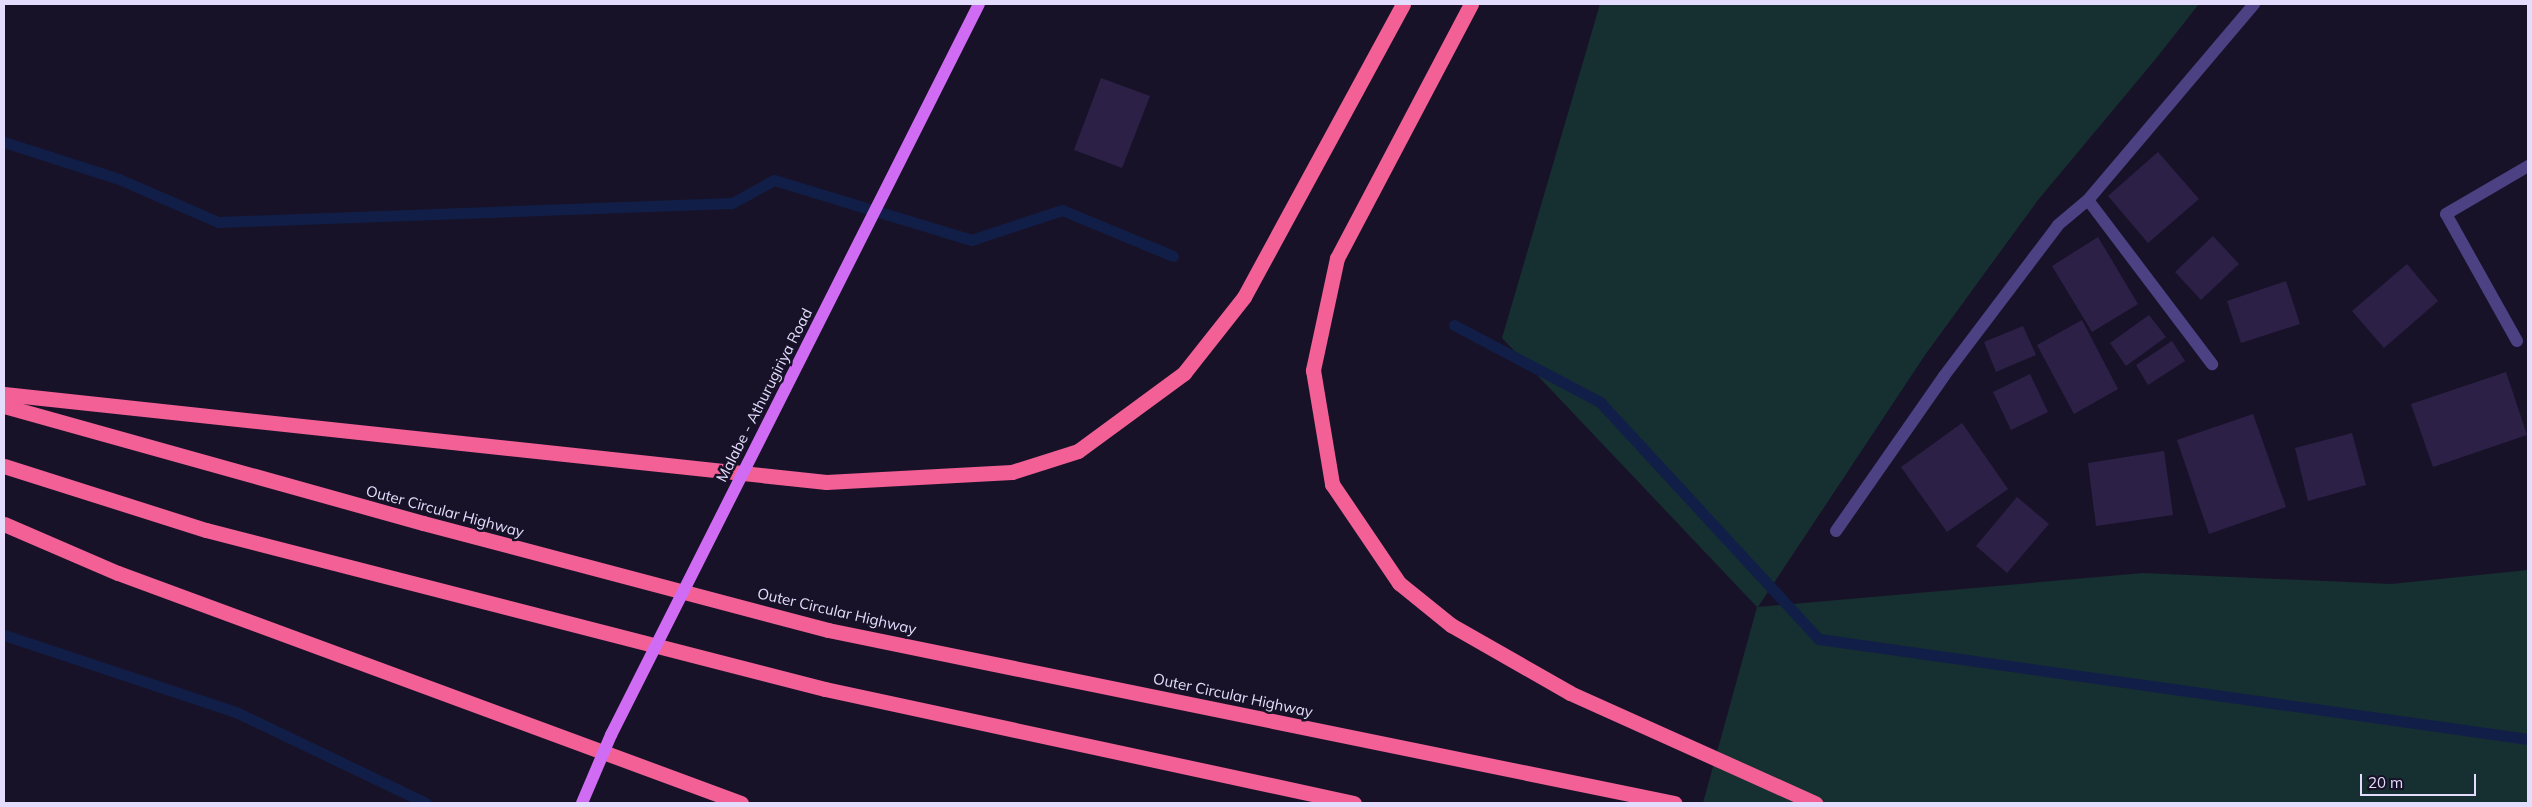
<!DOCTYPE html>
<style>
body{margin:0}
#map{position:relative;width:2532px;height:807px;overflow:hidden;background:#181228;font-family:Mulish,sans-serif}
div>[style]{position:absolute}
.green>*{inset:0;background:#162f31}
.stream>*{height:11px;margin:-5.5px;padding:0 5.5px;transform-origin:5.5px;border-radius:5.5px;background:#111f48}
.building>*{inset:0;background:#2c2047}
.street>*{height:12px;margin:-6px;padding:0 6px;transform-origin:6px;border-radius:6px;background:#4b4183}
.highway>*{height:15px;margin:-7.5px;padding:0 7.5px;transform-origin:7.5px;border-radius:7.5px;background:#f26096}
.primary-bridge>*{height:12px;margin:-6px;padding:0 6px;transform-origin:6px;border-radius:6px;background:#d06cf3}
span{translate:-50% -50%;white-space:nowrap;text-align:center;line-height:1.15;-webkit-text-stroke:5px #181228;paint-order:stroke}
.street-label{font-size:15px;color:#e3dcfc}
.frame{position:absolute;inset:0;border:5px solid #e3dcfc;pointer-events:none}
.scale{position:absolute;left:2360px;top:774px;width:116px;height:22px;box-sizing:border-box;border:2px solid #e3dcfc;border-top:0;padding-left:6px;font-size:15px;line-height:18px;white-space:nowrap;color:#e3dcfc;-webkit-text-stroke:4px #181228;paint-order:stroke}
</style>
<div id="map">
<div class="green">
<div style="clip-path:polygon(1600px 4px,2199px 4px,2154px 61px,2038px 200px,1925px 355px,1758px 607px,2143px 573px,2391px 584px,2528px 570px,2528px 803px,1703px 803px,1757px 607px,1502px 338px)"></div>
</div>
<div class="stream">
<div style="left:4px;top:142px;width:121px;rotate:17.8deg"></div>
<div style="left:119px;top:179px;width:108px;rotate:23.5deg"></div>
<div style="left:218px;top:222px;width:514px;rotate:-2.12deg"></div>
<div style="left:732px;top:203px;width:48px;rotate:-28.7deg"></div>
<div style="left:774px;top:180px;width:206px;rotate:16.9deg"></div>
<div style="left:971px;top:240px;width:96px;rotate:-18.2deg"></div>
<div style="left:1062px;top:210px;width:120px;rotate:22.5deg"></div>
<div style="left:1454px;top:325px;width:165px;rotate:27.8deg"></div>
<div style="left:1600px;top:402px;width:323px;rotate:47.3deg"></div>
<div style="left:1819px;top:639px;width:716px;rotate:8.03deg"></div>
<div style="left:4px;top:635px;width:244px;rotate:18.4deg"></div>
<div style="left:236px;top:712px;width:211px;rotate:25.6deg"></div>
</div>
<div class="building">
<div style="clip-path:polygon(1101px 78px,1150px 96px,1122px 168px,1074px 150px)"></div>
<div style="clip-path:polygon(2158px 152px,2199px 199px,2148px 243px,2108px 196px)"></div>
<div style="clip-path:polygon(2213px 236px,2239px 264px,2201px 300px,2175px 272px)"></div>
<div style="clip-path:polygon(2098px 237px,2138px 304px,2092px 332px,2052px 266px)"></div>
<div style="clip-path:polygon(2407px 264px,2438px 301px,2384px 348px,2352px 311px)"></div>
<div style="clip-path:polygon(2286px 281px,2300px 324px,2241px 343px,2227px 301px)"></div>
<div style="clip-path:polygon(2149px 315px,2166px 337px,2126px 366px,2110px 343px)"></div>
<div style="clip-path:polygon(2082px 320px,2118px 389px,2074px 414px,2037px 345px)"></div>
<div style="clip-path:polygon(2023px 326px,2036px 355px,1996px 372px,1984px 342px)"></div>
<div style="clip-path:polygon(2172px 341px,2185px 361px,2148px 385px,2136px 365px)"></div>
<div style="clip-path:polygon(2506px 372px,2527px 435px,2433px 467px,2411px 404px)"></div>
<div style="clip-path:polygon(2030px 374px,2048px 412px,2011px 430px,1993px 392px)"></div>
<div style="clip-path:polygon(2253px 414px,2286px 507px,2209px 534px,2177px 440px)"></div>
<div style="clip-path:polygon(1962px 423px,2008px 489px,1947px 532px,1901px 467px)"></div>
<div style="clip-path:polygon(2352px 433px,2366px 485px,2308px 501px,2295px 448px)"></div>
<div style="clip-path:polygon(2164px 451px,2173px 515px,2096px 526px,2088px 463px)"></div>
<div style="clip-path:polygon(2017px 497px,2049px 524px,2007px 573px,1976px 546px)"></div>
</div>
<div class="street">
<div style="left:2088px;top:200px;width:206px;rotate:52.9deg"></div>
<div style="left:2517px;top:341px;width:145px;rotate:-119.2deg"></div>
<div style="left:2446px;top:214px;width:95px;rotate:-30.3deg"></div>
<div style="left:1836px;top:531px;width:189px;rotate:-55.1deg"></div>
<div style="left:1944px;top:376px;width:189px;rotate:-52.9deg"></div>
<div style="left:2058px;top:225px;width:39px;rotate:-40deg"></div>
<div style="left:2088px;top:200px;width:257px;rotate:-49.7deg"></div>
</div>
<div class="highway">
<div style="left:1471px;top:4px;width:287px;rotate:117.8deg"></div>
<div style="left:1337px;top:258px;width:115px;rotate:102.1deg"></div>
<div style="left:1313px;top:370px;width:116px;rotate:80.5deg"></div>
<div style="left:1332px;top:484px;width:120px;rotate:55.9deg"></div>
<div style="left:1399px;top:583px;width:67px;rotate:38.9deg"></div>
<div style="left:1451px;top:625px;width:137px;rotate:29.7deg"></div>
<div style="left:1570px;top:693px;width:269px;rotate:24.2deg"></div>
<div style="left:4px;top:394px;width:827px;rotate:6.11deg"></div>
<div style="left:826px;top:482px;width:186px;rotate:-3.1deg"></div>
<div style="left:1012px;top:472px;width:69px;rotate:-17.7deg"></div>
<div style="left:1078px;top:451px;width:132px;rotate:-36.3deg"></div>
<div style="left:1184px;top:373px;width:97px;rotate:-51.7deg"></div>
<div style="left:1244px;top:297px;width:333px;rotate:-61.5deg"></div>
<div style="left:4px;top:406px;width:435px;rotate:15.6deg"></div>
<div style="left:423px;top:523px;width:419px;rotate:14.8deg"></div>
<div style="left:828px;top:630px;width:864px;rotate:11.56deg"></div>
<div style="left:4px;top:466px;width:212px;rotate:17.6deg"></div>
<div style="left:206px;top:530px;width:639px;rotate:14.41deg"></div>
<div style="left:825px;top:689px;width:541px;rotate:12.16deg"></div>
<div style="left:4px;top:524px;width:124px;rotate:23.3deg"></div>
<div style="left:118px;top:573px;width:664px;rotate:20.26deg"></div>
</div>
<div class="primary-bridge">
<div style="left:582px;top:803px;width:74px;rotate:-66.9deg"></div>
<div style="left:611px;top:735px;width:818px;rotate:-63.28deg"></div>
</div>
<div class="street-label">
<span style="left:764px;top:395px;rotate:-63deg">Malabe - Athurugiriya Road</span>
<span style="left:445px;top:511px;rotate:15deg">Outer Circular Highway</span>
<span style="left:837px;top:611px;rotate:13deg">Outer Circular Highway</span>
<span style="left:1233px;top:695px;rotate:12deg">Outer Circular Highway</span>
</div>
<div class="frame"></div>
<div class="scale">20 m</div>
</div>
